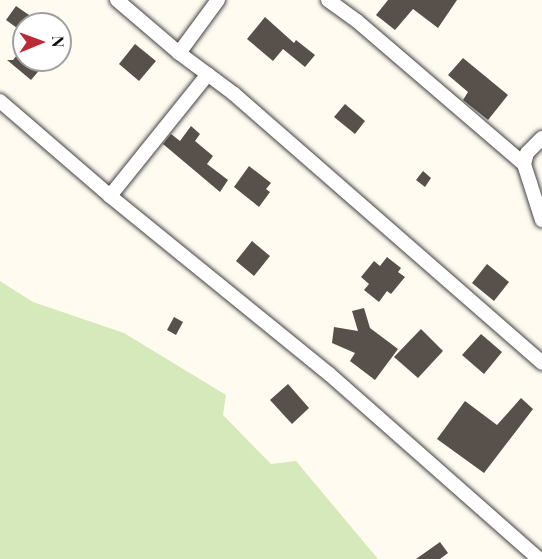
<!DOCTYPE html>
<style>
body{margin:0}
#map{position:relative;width:542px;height:559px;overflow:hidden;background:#fffbf1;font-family:"Playfair Display",serif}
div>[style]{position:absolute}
.green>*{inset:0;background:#d5e9bb}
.building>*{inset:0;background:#57504b}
.roads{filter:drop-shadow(0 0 2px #424242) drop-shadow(0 0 2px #424242)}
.street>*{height:14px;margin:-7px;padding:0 7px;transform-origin:7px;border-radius:7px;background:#fff}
span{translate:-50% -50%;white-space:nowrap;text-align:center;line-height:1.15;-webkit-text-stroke:6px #fff;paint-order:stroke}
.north{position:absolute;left:12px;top:12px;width:60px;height:60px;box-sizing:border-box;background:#fff;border:2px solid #9f9f9f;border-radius:50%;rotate:89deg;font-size:16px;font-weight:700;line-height:24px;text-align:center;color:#0f0f0f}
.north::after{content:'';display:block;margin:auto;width:21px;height:27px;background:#bc2a36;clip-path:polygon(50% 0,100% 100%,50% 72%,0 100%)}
</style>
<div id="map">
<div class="green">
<div style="clip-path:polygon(0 281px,33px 302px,124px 333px,226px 395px,223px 415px,271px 464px,296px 461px,378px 559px,0 559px)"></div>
</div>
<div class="building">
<div style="clip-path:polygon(388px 0,457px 0,438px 28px,413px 9px,395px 30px,376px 15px)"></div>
<div style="clip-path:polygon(16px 6px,42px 24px,24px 24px,24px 33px,6px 20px)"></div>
<div style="clip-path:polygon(265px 17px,294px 43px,296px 40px,315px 55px,305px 67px,283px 49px,273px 61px,247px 39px)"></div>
<div style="clip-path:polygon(135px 44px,156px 61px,139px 81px,119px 64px)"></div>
<div style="clip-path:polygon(24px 46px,24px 60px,48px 60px,31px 80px,7px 60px,13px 60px)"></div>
<div style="clip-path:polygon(463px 58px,508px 95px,488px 120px,463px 100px,468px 92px,448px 75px)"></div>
<div style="clip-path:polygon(345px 104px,365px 121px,355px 134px,334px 117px)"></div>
<div style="clip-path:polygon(191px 126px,200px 134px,195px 141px,213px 156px,207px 164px,228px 180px,220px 192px,163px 144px,171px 134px,180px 141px)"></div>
<div style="clip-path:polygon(249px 166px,271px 183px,266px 189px,270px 192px,259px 207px,234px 187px)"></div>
<div style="clip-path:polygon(423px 171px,431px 178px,425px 187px,416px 180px)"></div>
<div style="clip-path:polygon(252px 241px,270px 256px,254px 276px,236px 261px)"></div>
<div style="clip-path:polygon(387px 257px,401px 268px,398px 272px,405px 277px,391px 294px,387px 291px,379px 302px,364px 290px,369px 284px,361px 277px,374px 261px,380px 266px)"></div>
<div style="clip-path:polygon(487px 264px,509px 282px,494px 301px,472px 283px)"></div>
<div style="clip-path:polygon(364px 308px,370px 328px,398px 349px,375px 380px,350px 361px,355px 353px,332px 343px,334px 327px,358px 331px,352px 311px)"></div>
<div style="clip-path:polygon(174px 317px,183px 322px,176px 335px,167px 330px)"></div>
<div style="clip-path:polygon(421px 329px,443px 351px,418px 378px,394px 357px)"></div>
<div style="clip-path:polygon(481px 334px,502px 352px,484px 374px,462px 355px)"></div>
<div style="clip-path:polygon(288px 384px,309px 408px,292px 424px,270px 400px)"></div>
<div style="clip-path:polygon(521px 398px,533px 409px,484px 473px,437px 439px,465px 401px,497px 425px)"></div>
<div style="clip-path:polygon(440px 542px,448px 553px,440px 559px,416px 559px)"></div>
</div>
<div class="roads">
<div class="street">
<div style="left:117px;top:0;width:82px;rotate:40.5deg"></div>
<div style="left:179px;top:53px;width:69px;rotate:36.7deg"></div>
<div style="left:234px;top:94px;width:409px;rotate:41.1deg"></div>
<div style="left:328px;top:0;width:36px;rotate:36deg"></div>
<div style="left:357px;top:21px;width:220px;rotate:40.6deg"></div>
<div style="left:179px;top:53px;width:66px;rotate:-53.7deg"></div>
<div style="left:0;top:101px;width:145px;rotate:40.8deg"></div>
<div style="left:110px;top:196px;width:282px;rotate:39.1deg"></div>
<div style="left:329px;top:374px;width:280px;rotate:41.4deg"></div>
<div style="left:542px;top:138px;width:21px;rotate:135deg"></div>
<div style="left:527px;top:153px;width:11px;rotate:105deg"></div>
<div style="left:524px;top:164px;width:59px;rotate:72.2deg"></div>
<div style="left:110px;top:196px;width:156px;rotate:-51.2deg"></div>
</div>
</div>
<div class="north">N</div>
</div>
